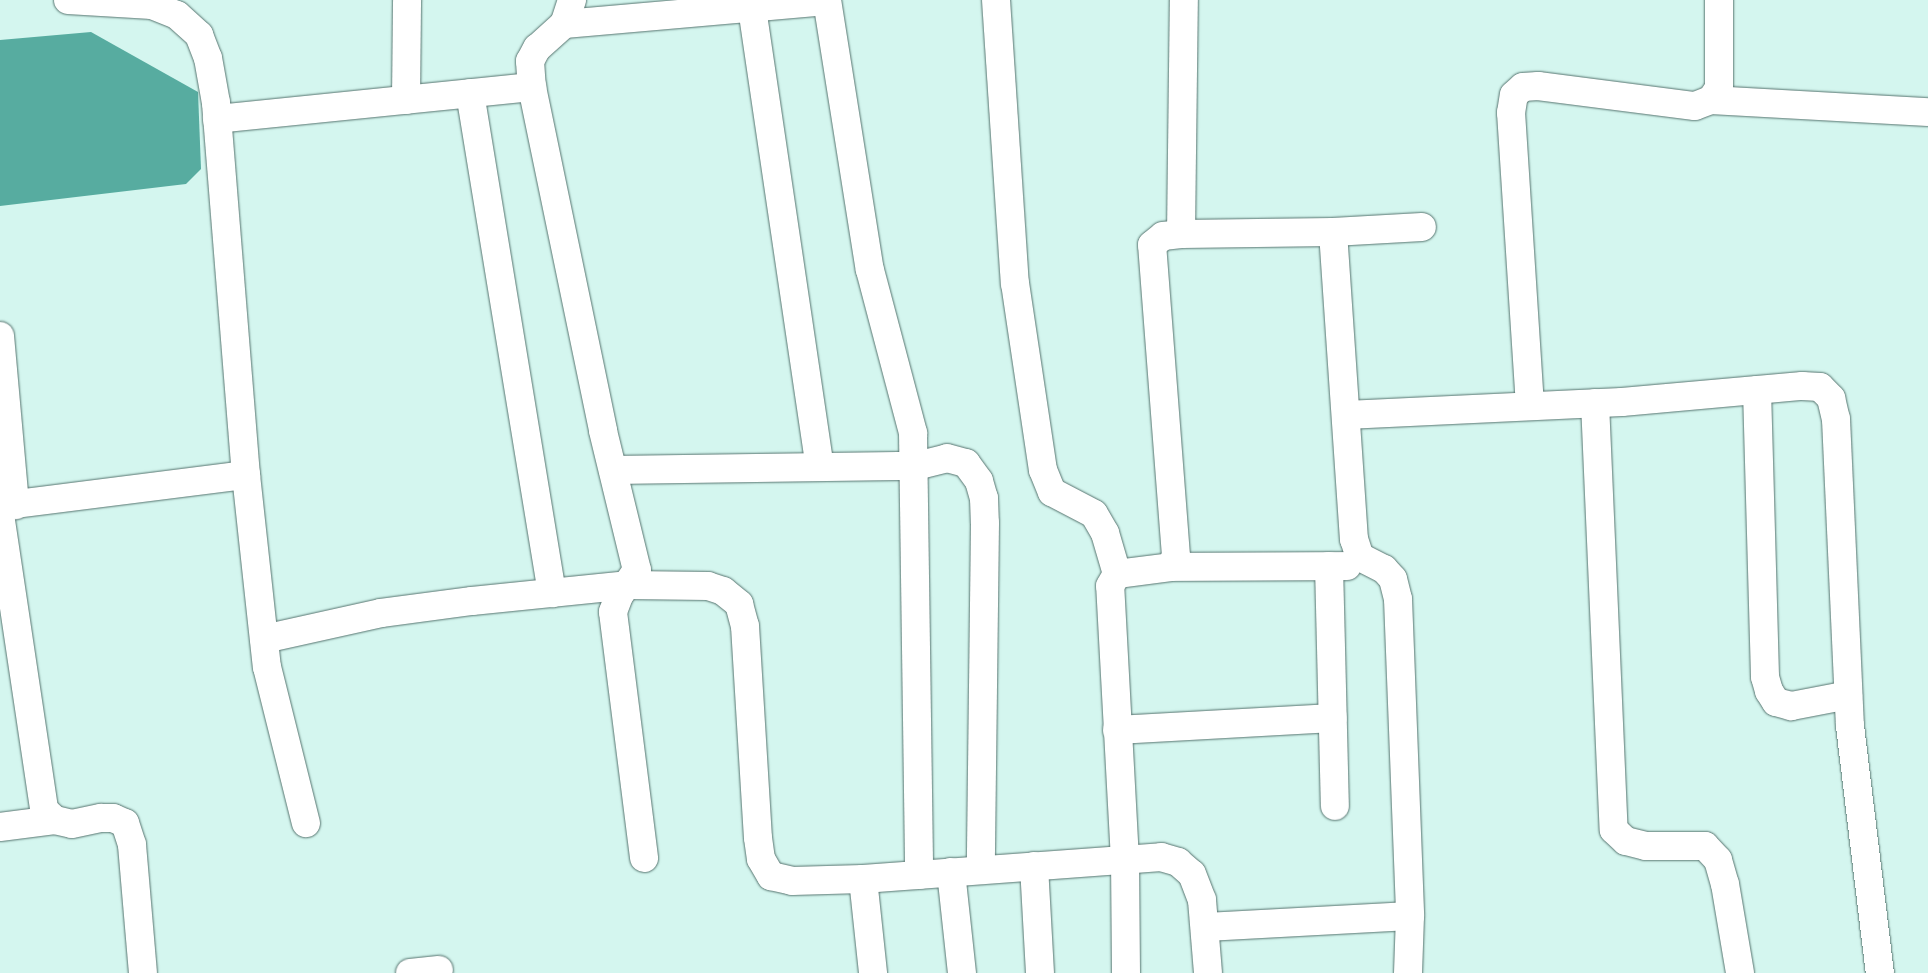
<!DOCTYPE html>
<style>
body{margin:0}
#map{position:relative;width:1928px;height:973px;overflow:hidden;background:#d4f6ef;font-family:"Roboto Condensed",sans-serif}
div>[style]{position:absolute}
.water>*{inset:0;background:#57aca0}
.roads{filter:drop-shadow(0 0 1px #56746f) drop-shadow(0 0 1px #56746f)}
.street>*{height:28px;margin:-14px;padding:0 14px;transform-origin:14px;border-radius:14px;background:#fff}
span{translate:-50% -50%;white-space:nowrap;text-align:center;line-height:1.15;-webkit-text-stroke:4px #d4f6ef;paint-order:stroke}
</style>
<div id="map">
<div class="water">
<div style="clip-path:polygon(91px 32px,198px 92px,201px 169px,186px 184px,0 206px,0 40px)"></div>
</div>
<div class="roads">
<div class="street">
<div style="left:68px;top:0;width:84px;rotate:3.4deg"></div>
<div style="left:152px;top:5px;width:27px;rotate:22deg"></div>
<div style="left:177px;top:15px;width:30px;rotate:42deg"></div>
<div style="left:199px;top:35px;width:25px;rotate:69deg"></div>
<div style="left:208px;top:58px;width:46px;rotate:79.9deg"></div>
<div style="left:216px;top:103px;width:373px;rotate:85.4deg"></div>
<div style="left:246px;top:475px;width:193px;rotate:83.8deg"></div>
<div style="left:267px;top:667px;width:161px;rotate:76deg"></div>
<div style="left:572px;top:0;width:25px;rotate:108deg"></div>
<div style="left:564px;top:24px;width:36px;rotate:138deg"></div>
<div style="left:537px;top:48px;width:15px;rotate:118deg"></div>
<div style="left:530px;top:61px;width:26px;rotate:86deg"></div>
<div style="left:532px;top:87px;width:351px;rotate:78.3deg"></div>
<div style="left:603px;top:431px;width:143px;rotate:76.3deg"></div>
<div style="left:637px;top:570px;width:32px;rotate:125deg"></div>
<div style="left:619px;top:596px;width:17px;rotate:111deg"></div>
<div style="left:613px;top:612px;width:248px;rotate:82.8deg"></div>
<div style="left:827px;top:0;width:273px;rotate:81deg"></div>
<div style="left:870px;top:270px;width:169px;rotate:75.2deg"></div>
<div style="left:913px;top:433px;width:442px;rotate:89.2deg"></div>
<div style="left:996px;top:0;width:284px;rotate:86.2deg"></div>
<div style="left:1015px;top:283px;width:189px;rotate:81.5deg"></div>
<div style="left:1043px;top:470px;width:24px;rotate:68deg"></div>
<div style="left:1052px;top:492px;width:47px;rotate:27.6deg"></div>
<div style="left:1094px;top:514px;width:22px;rotate:60deg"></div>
<div style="left:1105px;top:533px;width:43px;rotate:73.7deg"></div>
<div style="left:752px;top:8px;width:464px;rotate:81.6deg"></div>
<div style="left:564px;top:24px;width:264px;rotate:-5deg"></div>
<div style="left:470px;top:93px;width:507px;rotate:80.69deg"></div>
<div style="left:406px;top:100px;width:100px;rotate:-89.4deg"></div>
<div style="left:1711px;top:100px;width:217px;rotate:3.2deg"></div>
<div style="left:217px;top:119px;width:317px;rotate:-5.8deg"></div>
<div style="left:1333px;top:232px;width:308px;rotate:86.1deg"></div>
<div style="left:1354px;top:539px;width:19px;rotate:72deg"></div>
<div style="left:1360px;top:557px;width:27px;rotate:27deg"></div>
<div style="left:1384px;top:569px;width:13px;rotate:48deg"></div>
<div style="left:1393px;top:579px;width:21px;rotate:76deg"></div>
<div style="left:1398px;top:599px;width:317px;rotate:87.8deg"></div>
<div style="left:1410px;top:916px;width:57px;rotate:92deg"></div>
<div style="left:1181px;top:234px;width:234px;rotate:-89.3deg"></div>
<div style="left:0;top:336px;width:170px;rotate:84.9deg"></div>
<div style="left:1757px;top:390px;width:287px;rotate:88.4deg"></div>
<div style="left:1765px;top:677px;width:15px;rotate:74deg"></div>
<div style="left:1769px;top:691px;width:13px;rotate:58deg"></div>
<div style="left:1776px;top:702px;width:16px;rotate:15deg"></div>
<div style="left:1791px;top:706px;width:58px;rotate:-10.9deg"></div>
<div style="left:1595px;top:403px;width:427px;rotate:87.5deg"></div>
<div style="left:1614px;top:830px;width:16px;rotate:43deg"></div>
<div style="left:1626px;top:841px;width:21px;rotate:14deg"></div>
<div style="left:1646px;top:846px;width:59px"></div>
<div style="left:1705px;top:846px;width:19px;rotate:47deg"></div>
<div style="left:1718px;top:860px;width:25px;rotate:74deg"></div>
<div style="left:1725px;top:884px;width:90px;rotate:80.4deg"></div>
<div style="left:1530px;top:406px;width:294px;rotate:-93.7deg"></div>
<div style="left:1511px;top:113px;width:18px;rotate:-81deg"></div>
<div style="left:1514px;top:95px;width:12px;rotate:-42deg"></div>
<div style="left:1523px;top:87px;width:15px;rotate:-4deg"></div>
<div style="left:1538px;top:86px;width:158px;rotate:7.3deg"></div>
<div style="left:1695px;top:106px;width:17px;rotate:-21deg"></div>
<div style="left:1711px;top:100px;width:14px;rotate:-56deg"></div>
<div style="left:1719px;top:88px;width:88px;rotate:-90deg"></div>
<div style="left:1346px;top:415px;width:276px;rotate:-2.7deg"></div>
<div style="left:1622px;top:402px;width:181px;rotate:-5.1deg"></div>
<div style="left:1802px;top:386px;width:18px;rotate:3deg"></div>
<div style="left:1820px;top:387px;width:16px;rotate:45deg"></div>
<div style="left:1831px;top:398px;width:22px;rotate:77deg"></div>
<div style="left:1836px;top:419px;width:307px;rotate:87.4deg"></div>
<div style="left:1850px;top:726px;width:249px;rotate:83.1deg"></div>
<div style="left:613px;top:470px;width:303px;rotate:-0.8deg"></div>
<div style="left:916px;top:466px;width:32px;rotate:-14deg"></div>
<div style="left:947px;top:458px;width:20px;rotate:15deg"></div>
<div style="left:966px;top:463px;width:22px;rotate:54deg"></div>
<div style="left:979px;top:481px;width:18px;rotate:74deg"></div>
<div style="left:984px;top:498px;width:25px;rotate:88deg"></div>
<div style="left:985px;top:523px;width:347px;rotate:90.7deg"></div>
<div style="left:0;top:506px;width:248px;rotate:-7.2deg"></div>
<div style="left:0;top:514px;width:299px;rotate:81.5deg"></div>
<div style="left:44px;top:810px;width:15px;rotate:42deg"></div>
<div style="left:55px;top:820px;width:17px;rotate:13deg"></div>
<div style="left:72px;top:824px;width:30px;rotate:-12deg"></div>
<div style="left:101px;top:818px;width:12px"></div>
<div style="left:113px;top:818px;width:13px;rotate:23deg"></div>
<div style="left:125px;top:823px;width:23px;rotate:72deg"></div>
<div style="left:132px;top:845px;width:128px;rotate:85.1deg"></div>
<div style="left:1329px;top:566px;width:240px;rotate:88.6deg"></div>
<div style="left:1171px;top:567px;width:176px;rotate:-0.3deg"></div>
<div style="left:264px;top:639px;width:120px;rotate:-12.5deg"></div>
<div style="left:381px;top:613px;width:92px;rotate:-7.5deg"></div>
<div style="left:472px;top:601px;width:158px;rotate:-5.8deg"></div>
<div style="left:629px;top:585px;width:79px;rotate:0.7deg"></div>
<div style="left:708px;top:586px;width:16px;rotate:18deg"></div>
<div style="left:723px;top:591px;width:21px;rotate:39deg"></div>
<div style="left:739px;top:604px;width:23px;rotate:75deg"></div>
<div style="left:745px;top:626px;width:212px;rotate:86.5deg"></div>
<div style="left:758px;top:838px;width:21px;rotate:82deg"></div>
<div style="left:761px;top:859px;width:20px;rotate:60deg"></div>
<div style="left:771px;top:876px;width:22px;rotate:13deg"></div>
<div style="left:792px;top:881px;width:71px;rotate:-1.6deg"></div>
<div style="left:863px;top:879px;width:299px;rotate:-4.2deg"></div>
<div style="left:1161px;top:857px;width:18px;rotate:16deg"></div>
<div style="left:1178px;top:862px;width:18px;rotate:41deg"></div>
<div style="left:1192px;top:874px;width:28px;rotate:69deg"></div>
<div style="left:1202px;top:900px;width:73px;rotate:85.3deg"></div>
<div style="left:1117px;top:730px;width:216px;rotate:-3.2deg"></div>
<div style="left:0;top:827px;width:55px;rotate:-7.3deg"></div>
<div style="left:1034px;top:866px;width:107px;rotate:86.8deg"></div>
<div style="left:951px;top:872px;width:102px;rotate:83.8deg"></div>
<div style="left:863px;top:879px;width:95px;rotate:83.9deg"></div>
<div style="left:1206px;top:927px;width:204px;rotate:-3.1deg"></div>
<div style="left:410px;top:973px;width:29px;rotate:-6deg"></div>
<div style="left:1126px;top:973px;width:113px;rotate:-90.5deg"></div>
<div style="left:1125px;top:860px;width:274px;rotate:-93.1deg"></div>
<div style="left:1110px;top:586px;width:14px;rotate:-60deg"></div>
<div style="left:1117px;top:574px;width:54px;rotate:-7.4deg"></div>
<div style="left:1171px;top:567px;width:12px;rotate:-66deg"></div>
<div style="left:1176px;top:556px;width:312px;rotate:-94.4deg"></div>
<div style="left:1152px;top:245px;width:14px;rotate:-39deg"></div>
<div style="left:1163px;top:236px;width:18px;rotate:-6deg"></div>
<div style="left:1181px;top:234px;width:152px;rotate:-0.8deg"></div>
<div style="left:1333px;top:232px;width:89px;rotate:-3.2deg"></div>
</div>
</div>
</div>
